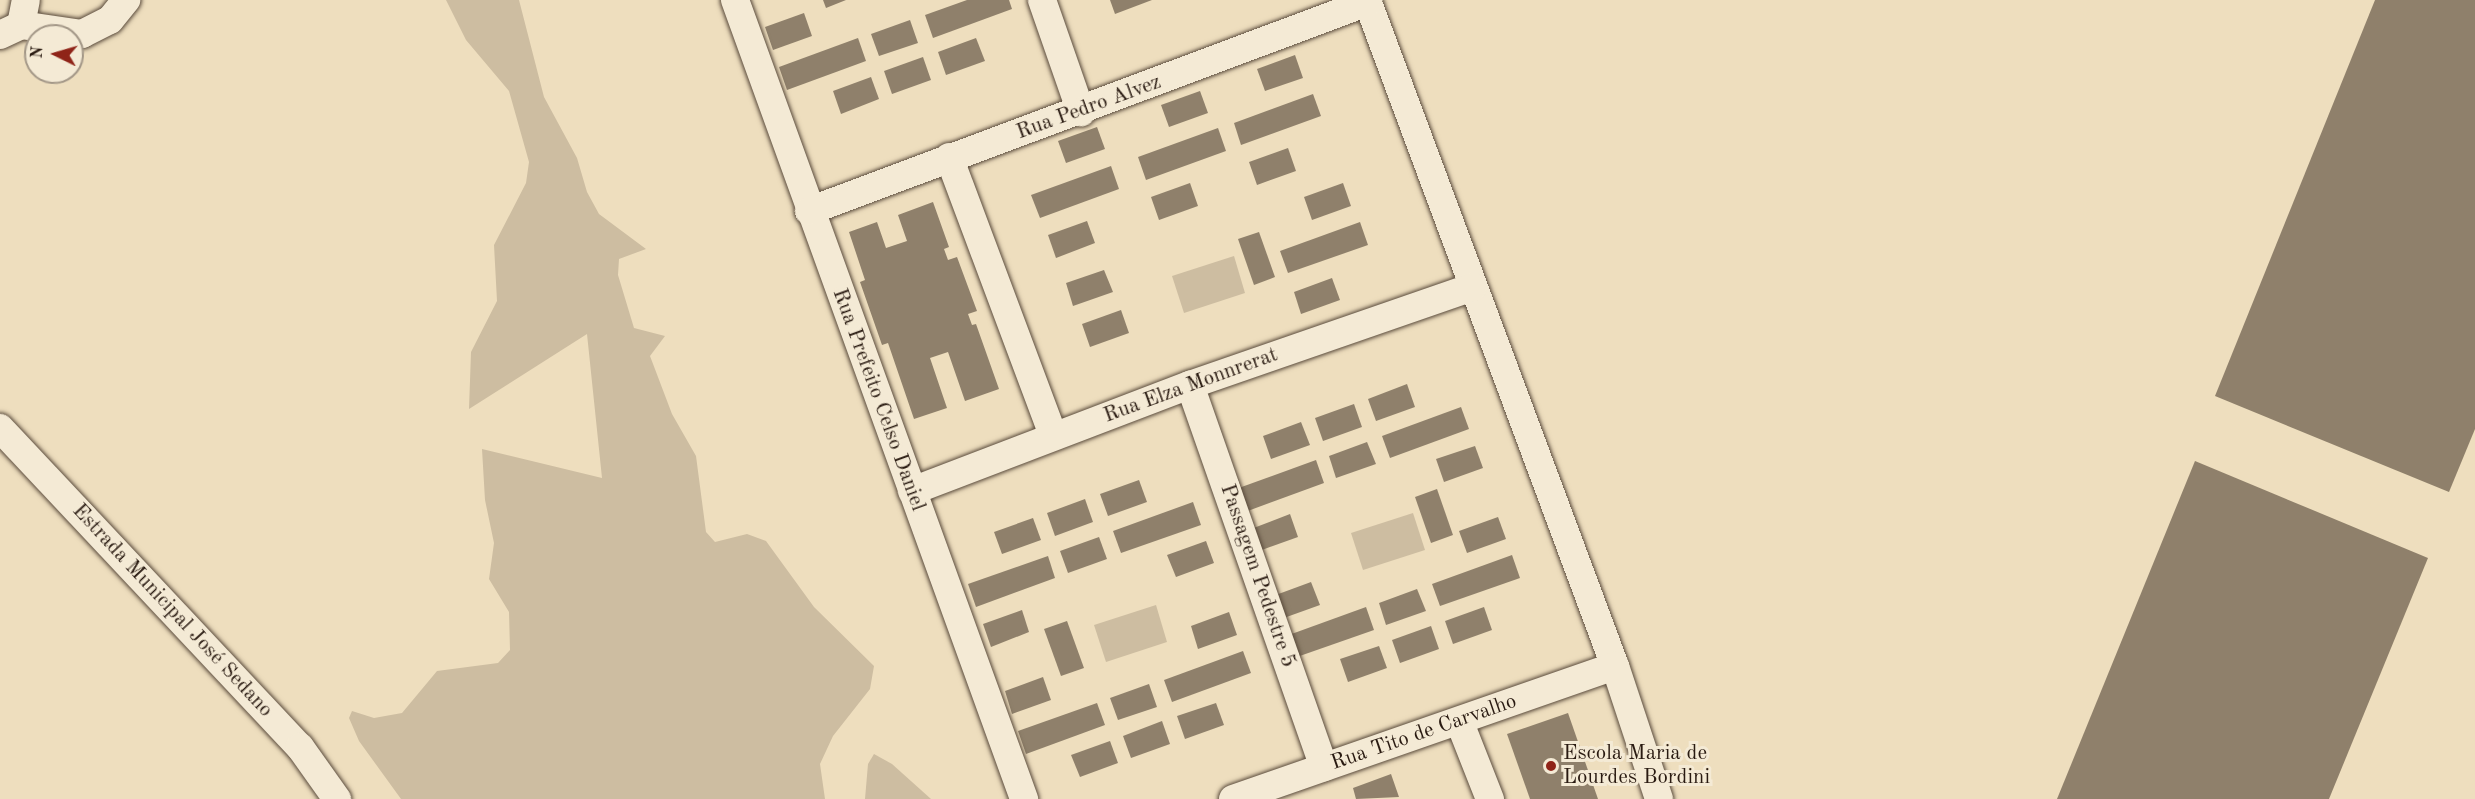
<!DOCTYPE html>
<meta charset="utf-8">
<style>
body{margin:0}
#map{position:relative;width:2475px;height:799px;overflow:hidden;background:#eedebe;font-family:"Old Standard TT",serif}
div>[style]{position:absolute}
.green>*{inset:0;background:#cdbda1}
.building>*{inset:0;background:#8f806b}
.roads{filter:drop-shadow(0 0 2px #5a4b3c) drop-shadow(0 0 2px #5a4b3c)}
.minor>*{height:28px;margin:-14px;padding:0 14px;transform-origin:14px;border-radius:14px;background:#f4ead5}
.dots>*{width:16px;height:16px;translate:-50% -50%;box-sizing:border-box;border:3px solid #f4ead5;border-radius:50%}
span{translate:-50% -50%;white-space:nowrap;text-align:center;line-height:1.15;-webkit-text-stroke:6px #f4ead5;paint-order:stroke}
.street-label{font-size:21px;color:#291a11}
.poi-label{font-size:21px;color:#291a11}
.left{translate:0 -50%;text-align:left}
.north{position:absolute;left:24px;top:24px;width:60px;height:60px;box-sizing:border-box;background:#f4ead5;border:2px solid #a39787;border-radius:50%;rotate:275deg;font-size:16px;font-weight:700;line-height:24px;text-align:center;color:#291a11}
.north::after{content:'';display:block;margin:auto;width:21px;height:27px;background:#8f2418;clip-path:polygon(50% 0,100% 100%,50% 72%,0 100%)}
</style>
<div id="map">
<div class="green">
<div style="clip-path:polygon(446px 0,519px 0,544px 97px,577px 158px,587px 192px,599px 214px,646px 249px,619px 259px,618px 275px,634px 328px,665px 336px,650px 356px,672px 414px,696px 456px,706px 532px,715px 542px,747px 534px,766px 541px,814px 607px,874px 666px,870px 689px,833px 736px,820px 764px,825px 799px,401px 799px,359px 741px,349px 718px,352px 711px,374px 718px,402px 713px,437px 671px,498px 663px,510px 650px,509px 612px,489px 579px,494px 543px,485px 500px,482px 449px,602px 478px,587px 334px,469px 409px,471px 352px,497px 301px,494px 245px,526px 183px,529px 162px,509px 91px,466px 40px)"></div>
<div style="clip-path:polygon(1234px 256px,1245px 293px,1184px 313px,1172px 276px)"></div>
<div style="clip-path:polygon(1413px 513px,1425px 550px,1363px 570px,1351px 533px)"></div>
<div style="clip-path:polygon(1156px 605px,1167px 642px,1106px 662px,1094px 625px)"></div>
<div style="clip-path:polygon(874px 754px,892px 764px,931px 799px,865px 799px,868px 764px)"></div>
</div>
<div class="building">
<div style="clip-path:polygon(823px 0,846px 0,826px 8px)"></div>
<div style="clip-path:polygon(967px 0,1009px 0,1012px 9px,933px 38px,925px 15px)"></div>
<div style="clip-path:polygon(1110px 0,1152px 0,1115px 14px)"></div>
<div style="clip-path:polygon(2375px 0,2475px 0,2475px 429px,2449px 492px,2215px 396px)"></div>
<div style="clip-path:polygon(804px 13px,812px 36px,773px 50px,765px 27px)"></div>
<div style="clip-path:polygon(910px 20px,918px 43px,879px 56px,871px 34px)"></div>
<div style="clip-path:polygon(858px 38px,866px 61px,787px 90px,779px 67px)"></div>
<div style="clip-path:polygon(976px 38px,985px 61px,946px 75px,938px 52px)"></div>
<div style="clip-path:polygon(1295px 55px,1303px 78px,1265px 91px,1257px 69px)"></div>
<div style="clip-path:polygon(923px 57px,931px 80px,892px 94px,884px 71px)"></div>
<div style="clip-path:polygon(871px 77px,879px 99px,841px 114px,833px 91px)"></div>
<div style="clip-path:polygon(1200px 91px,1208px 113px,1169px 127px,1161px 105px)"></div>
<div style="clip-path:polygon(1313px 94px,1321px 116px,1241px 145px,1234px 123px)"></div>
<div style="clip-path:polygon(1097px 127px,1105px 149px,1066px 163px,1058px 141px)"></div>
<div style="clip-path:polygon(1218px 128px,1226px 151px,1146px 180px,1138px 157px)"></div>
<div style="clip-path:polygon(1288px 148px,1296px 171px,1257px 185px,1249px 162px)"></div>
<div style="clip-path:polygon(1111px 166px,1119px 189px,1040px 218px,1031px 195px)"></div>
<div style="clip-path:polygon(1190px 183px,1198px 206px,1159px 220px,1151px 197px)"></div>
<div style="clip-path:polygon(1343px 183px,1351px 206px,1312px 220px,1304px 197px)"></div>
<div style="clip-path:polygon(933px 202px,949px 247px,944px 249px,948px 260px,957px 257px,977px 311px,968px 314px,972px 325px,976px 324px,999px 389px,965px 401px,948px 352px,930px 358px,947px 408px,914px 419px,888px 343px,882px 345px,860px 282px,865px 280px,849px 232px,877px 222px,886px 248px,907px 241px,898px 215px)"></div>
<div style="clip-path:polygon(1087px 221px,1095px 243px,1056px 258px,1048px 235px)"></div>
<div style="clip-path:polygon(1360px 222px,1368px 245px,1288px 273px,1280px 251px)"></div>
<div style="clip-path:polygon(1259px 232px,1275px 277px,1254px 285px,1238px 239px)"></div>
<div style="clip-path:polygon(1104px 270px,1113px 292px,1073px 306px,1066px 283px)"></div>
<div style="clip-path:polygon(1332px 278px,1340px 300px,1301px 314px,1294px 292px)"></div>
<div style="clip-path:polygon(1121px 310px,1129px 333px,1090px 347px,1082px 324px)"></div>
<div style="clip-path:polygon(1407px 384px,1415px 407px,1376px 421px,1368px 399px)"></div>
<div style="clip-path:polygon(1354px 404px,1362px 427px,1323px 441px,1315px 418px)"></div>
<div style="clip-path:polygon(1461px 407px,1469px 429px,1390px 458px,1382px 436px)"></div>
<div style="clip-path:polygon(1301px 422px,1310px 445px,1271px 459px,1263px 436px)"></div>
<div style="clip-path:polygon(1367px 442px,1376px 464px,1336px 478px,1329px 456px)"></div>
<div style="clip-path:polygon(1475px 446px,1483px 468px,1444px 482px,1436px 459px)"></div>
<div style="clip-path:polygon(1316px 460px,1324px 483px,1245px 512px,1236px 489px)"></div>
<div style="clip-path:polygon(2195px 461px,2428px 558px,2329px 799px,2057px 799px)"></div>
<div style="clip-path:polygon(1139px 480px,1147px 502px,1108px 516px,1100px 494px)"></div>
<div style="clip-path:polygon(1437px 489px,1453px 535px,1431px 543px,1415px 497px)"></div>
<div style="clip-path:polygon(1085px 499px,1093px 522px,1055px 536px,1047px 513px)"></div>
<div style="clip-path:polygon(1193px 502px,1201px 525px,1121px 553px,1113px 531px)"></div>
<div style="clip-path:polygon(1290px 514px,1298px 537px,1259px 551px,1251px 529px)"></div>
<div style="clip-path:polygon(1498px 517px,1506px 539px,1467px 553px,1459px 531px)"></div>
<div style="clip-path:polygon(1033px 518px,1041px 540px,1002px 554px,994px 532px)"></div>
<div style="clip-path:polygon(1099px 537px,1107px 559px,1068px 573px,1060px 551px)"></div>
<div style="clip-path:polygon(1206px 541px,1214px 563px,1176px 577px,1167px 555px)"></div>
<div style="clip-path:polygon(1512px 555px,1520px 578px,1440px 606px,1432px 584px)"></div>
<div style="clip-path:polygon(1048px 556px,1055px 578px,976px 607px,968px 584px)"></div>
<div style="clip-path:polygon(1311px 582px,1320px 605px,1281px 619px,1273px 596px)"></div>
<div style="clip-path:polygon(1417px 589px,1426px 611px,1386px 625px,1379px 603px)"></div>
<div style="clip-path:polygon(1366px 607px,1374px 630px,1294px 658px,1286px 636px)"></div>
<div style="clip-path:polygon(1484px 607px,1492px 630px,1453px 644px,1445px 621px)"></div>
<div style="clip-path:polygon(1022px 610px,1029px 632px,991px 647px,983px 624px)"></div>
<div style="clip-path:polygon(1229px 612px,1237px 635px,1198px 649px,1191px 626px)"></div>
<div style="clip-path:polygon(1067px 621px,1084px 668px,1061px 676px,1044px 629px)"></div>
<div style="clip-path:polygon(1431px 626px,1439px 649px,1400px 663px,1392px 640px)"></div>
<div style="clip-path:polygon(1379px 646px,1387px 668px,1348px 682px,1340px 659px)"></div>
<div style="clip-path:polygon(1243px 651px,1251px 673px,1172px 702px,1164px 680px)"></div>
<div style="clip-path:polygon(1043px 677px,1051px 700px,1012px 714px,1005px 691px)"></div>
<div style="clip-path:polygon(1149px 684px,1157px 707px,1118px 720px,1110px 698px)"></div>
<div style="clip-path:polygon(1097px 703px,1105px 725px,1026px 754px,1018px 731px)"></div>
<div style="clip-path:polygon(1216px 703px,1224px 725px,1185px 739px,1177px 716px)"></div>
<div style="clip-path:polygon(1568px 713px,1598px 799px,1530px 799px,1507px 734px)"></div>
<div style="clip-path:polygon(1162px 721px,1170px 744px,1131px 758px,1123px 736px)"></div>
<div style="clip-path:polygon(1110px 741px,1118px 763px,1080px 777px,1071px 755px)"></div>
<div style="clip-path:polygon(1391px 774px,1399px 797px,1356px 799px,1353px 788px)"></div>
</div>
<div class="roads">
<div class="minor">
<div style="left:735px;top:0;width:850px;rotate:70.11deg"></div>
<div style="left:1042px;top:0;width:119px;rotate:70.8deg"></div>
<div style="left:1367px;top:0;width:711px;rotate:69.58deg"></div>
<div style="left:1615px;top:666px;width:140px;rotate:71.7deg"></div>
<div style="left:21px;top:25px;width:25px;rotate:-79deg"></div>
<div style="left:0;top:35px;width:23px;rotate:-25deg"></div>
<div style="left:21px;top:25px;width:62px;rotate:8.4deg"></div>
<div style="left:82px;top:34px;width:31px;rotate:-27deg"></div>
<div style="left:110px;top:20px;width:26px;rotate:-51deg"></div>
<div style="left:949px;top:157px;width:297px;rotate:69.5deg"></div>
<div style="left:809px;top:211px;width:597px;rotate:-20.5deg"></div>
<div style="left:1190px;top:385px;width:405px;rotate:70.7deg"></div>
<div style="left:0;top:428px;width:438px;rotate:46.8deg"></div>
<div style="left:300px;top:747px;width:64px;rotate:54.6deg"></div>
<div style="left:912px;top:491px;width:298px;rotate:-20.9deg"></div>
<div style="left:1190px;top:385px;width:299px;rotate:-19.1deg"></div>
<div style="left:1460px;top:723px;width:82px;rotate:68.5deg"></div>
<div style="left:1233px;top:799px;width:404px;rotate:-19.2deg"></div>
</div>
</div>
<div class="dots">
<div style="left:1551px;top:766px;background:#8f2418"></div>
</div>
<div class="street-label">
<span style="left:1089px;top:108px;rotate:-20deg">Rua Pedro Alvez</span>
<span style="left:1191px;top:386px;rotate:-20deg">Rua Elza Monnrerat</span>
<span style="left:878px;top:400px;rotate:70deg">Rua Prefeito Celso Daniel</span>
<span style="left:1257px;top:576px;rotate:71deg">Passagem Pedestre 5</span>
<span style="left:172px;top:611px;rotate:47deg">Estrada Municipal José Sedano</span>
<span style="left:1424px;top:733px;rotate:-19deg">Rua Tito de Carvalho</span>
</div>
<div class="poi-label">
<span class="left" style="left:1563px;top:766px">Escola Maria de<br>Lourdes Bordini</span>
</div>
<div class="north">N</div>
</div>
